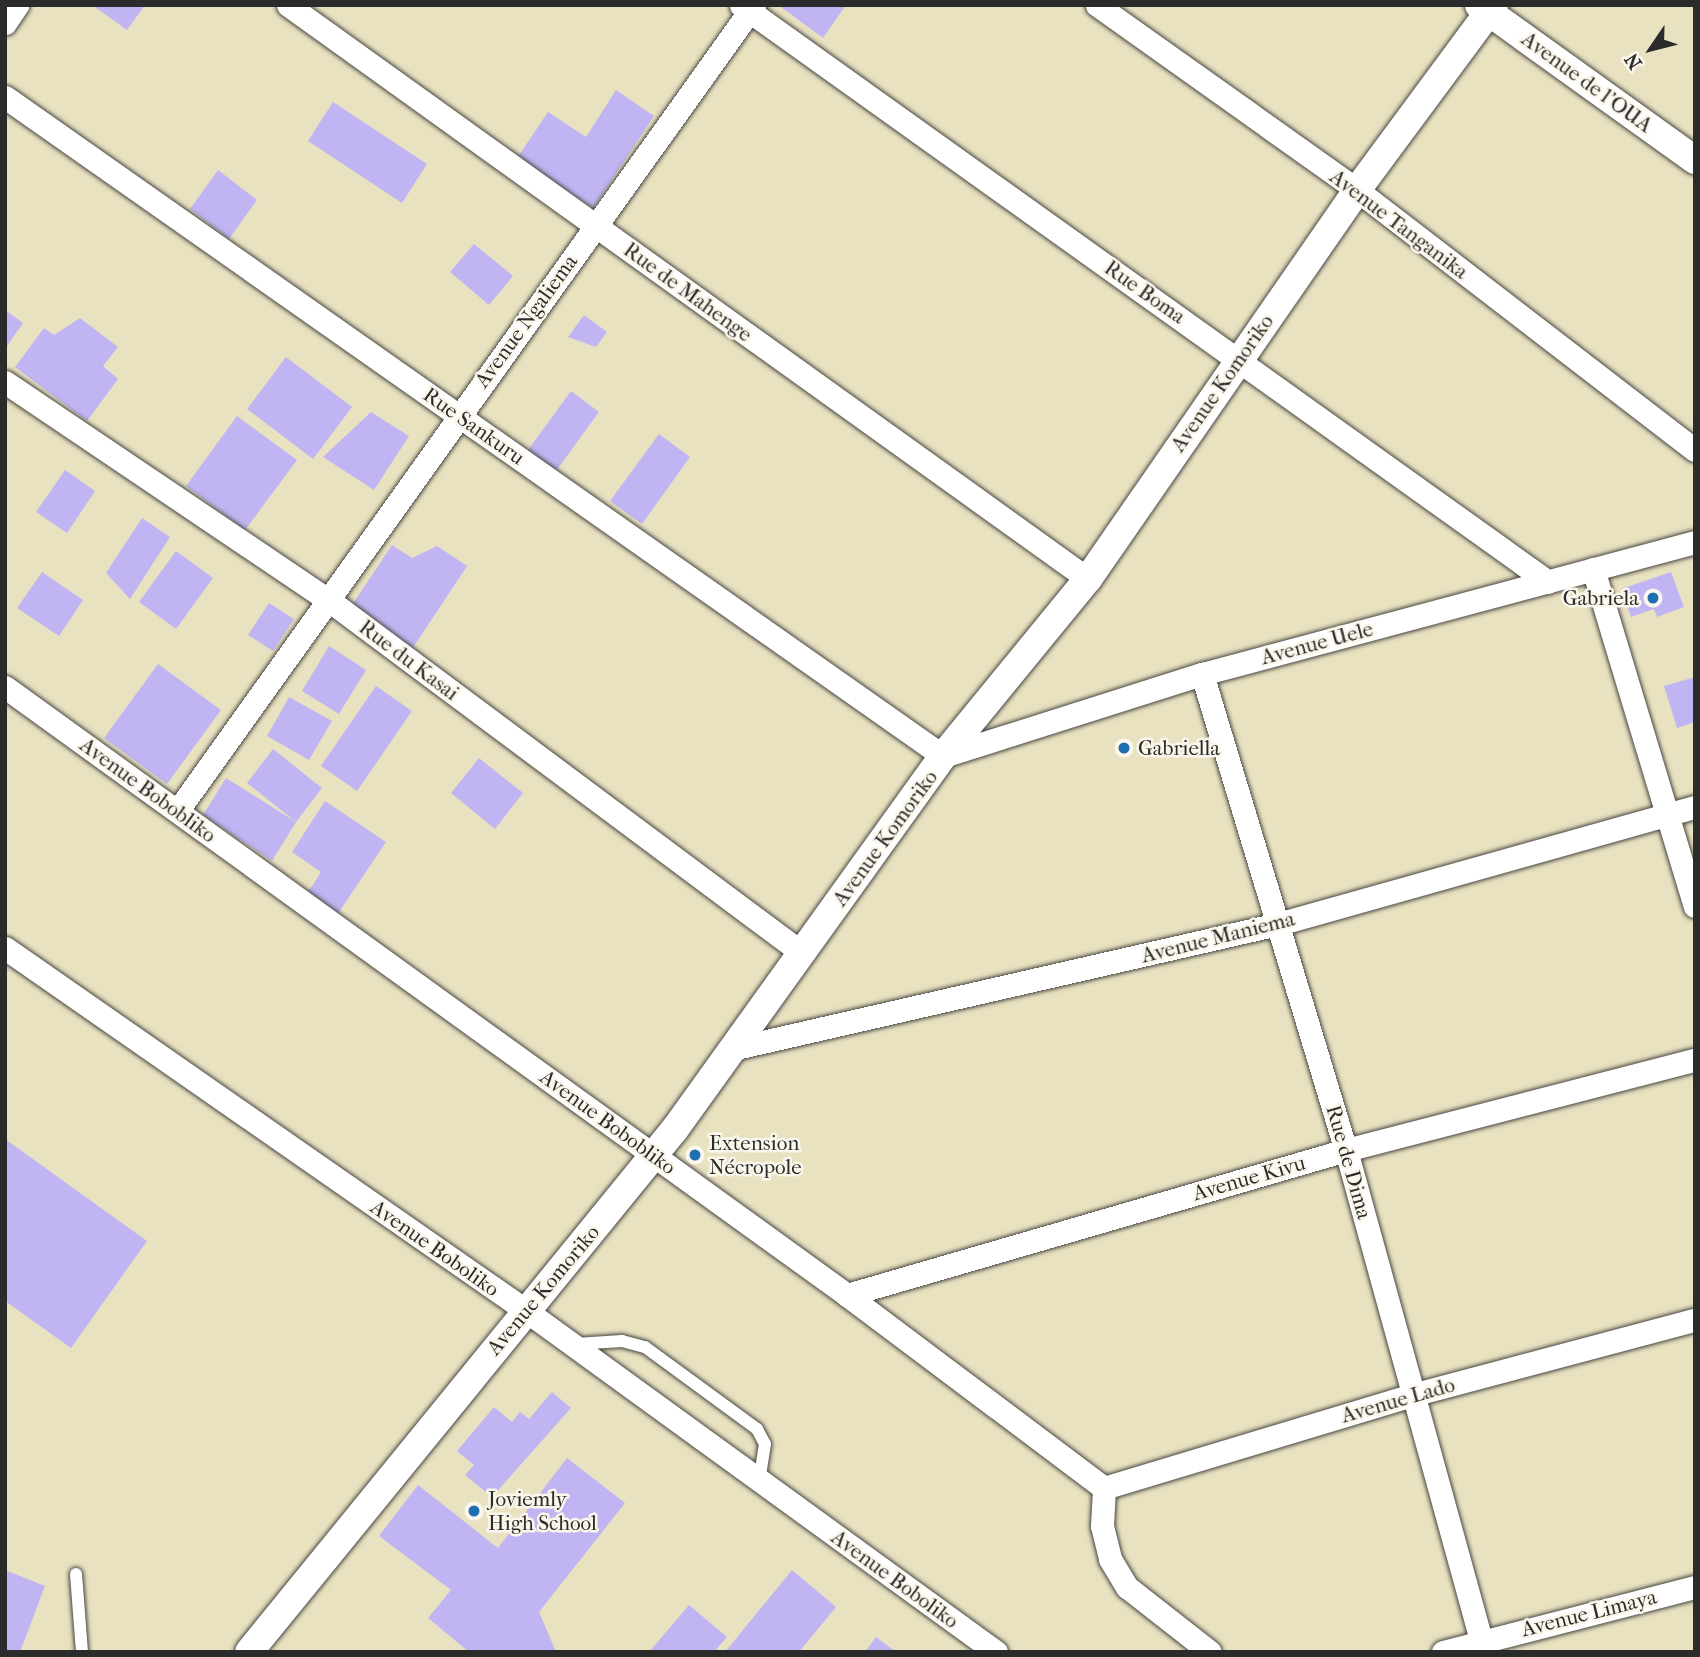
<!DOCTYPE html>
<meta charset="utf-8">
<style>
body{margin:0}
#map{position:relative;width:1700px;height:1657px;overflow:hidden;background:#e9e2c1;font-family:"IM FELL French Canon",serif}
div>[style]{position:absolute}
.building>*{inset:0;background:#c0b5f2}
.roads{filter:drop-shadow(0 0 2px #484642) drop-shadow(0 0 2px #484642)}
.service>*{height:12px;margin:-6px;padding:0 6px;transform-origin:6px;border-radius:6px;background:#fff}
.minor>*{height:23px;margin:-11.5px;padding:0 11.5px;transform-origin:11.5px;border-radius:11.5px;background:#fff}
.tertiary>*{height:28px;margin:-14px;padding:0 14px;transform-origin:14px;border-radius:14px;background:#fff}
.dots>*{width:19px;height:19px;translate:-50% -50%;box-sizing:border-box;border:4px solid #fbf7ec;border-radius:50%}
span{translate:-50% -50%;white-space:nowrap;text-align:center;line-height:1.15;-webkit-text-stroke:5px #fbf7ec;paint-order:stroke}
.street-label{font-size:21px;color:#2b2b2b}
.poi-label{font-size:21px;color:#2b2b2b}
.right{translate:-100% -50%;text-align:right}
.left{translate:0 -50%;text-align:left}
.frame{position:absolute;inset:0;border:7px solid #2b2b2b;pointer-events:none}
.north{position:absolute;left:1616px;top:14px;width:70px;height:70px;-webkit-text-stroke:5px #fbf7ec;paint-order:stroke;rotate:235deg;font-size:19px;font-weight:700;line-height:28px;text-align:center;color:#2b2b2b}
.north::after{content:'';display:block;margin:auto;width:24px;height:32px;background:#2b2b2b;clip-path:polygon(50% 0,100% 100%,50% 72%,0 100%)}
</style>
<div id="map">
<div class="building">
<div style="clip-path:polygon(92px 5px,145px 5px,127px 30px)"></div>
<div style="clip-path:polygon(778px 5px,846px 5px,823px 38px)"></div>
<div style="clip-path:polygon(616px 90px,654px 116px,593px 208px,517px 158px,548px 112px,586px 137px)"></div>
<div style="clip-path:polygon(333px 102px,427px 164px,402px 203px,308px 141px)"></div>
<div style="clip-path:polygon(218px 170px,257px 200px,229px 239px,190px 209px)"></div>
<div style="clip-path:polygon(474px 244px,513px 276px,489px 305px,450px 272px)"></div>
<div style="clip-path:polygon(5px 310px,23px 323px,5px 349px)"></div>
<div style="clip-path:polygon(584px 315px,607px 332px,596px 347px,568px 337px)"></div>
<div style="clip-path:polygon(80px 318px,118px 347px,103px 366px,118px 379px,87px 421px,15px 367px,44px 328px,54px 335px)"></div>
<div style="clip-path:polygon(286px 357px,352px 407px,313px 459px,247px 409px)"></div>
<div style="clip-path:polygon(571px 391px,599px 412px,556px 471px,528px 450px)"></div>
<div style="clip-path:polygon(371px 412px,409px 436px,374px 490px,323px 457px)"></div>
<div style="clip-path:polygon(237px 416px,297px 460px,245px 530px,186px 486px)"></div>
<div style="clip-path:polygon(659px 434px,690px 457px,642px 524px,610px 501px)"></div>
<div style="clip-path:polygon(65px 470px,95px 491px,67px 533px,36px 512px)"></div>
<div style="clip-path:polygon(142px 518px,170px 537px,130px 599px,106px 573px)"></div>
<div style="clip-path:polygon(392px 545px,412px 558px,437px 546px,467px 566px,412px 649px,350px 608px)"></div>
<div style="clip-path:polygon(176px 551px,213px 578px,176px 629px,139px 602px)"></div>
<div style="clip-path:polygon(42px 572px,83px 600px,59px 636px,17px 608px)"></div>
<div style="clip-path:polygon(1671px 572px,1684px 607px,1657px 617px,1654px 609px,1631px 617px,1621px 589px)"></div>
<div style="clip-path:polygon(269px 603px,294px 619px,273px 651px,248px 635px)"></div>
<div style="clip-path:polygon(329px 646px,366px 670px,339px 714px,302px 691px)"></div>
<div style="clip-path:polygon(158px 664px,221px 710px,167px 784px,104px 738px)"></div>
<div style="clip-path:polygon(1695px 677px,1695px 722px,1677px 728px,1664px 686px)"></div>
<div style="clip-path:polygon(376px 686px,412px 711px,357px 791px,321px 766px)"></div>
<div style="clip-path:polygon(289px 697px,332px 721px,309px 760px,267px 736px)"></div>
<div style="clip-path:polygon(273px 749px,322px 788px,296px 822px,247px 783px)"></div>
<div style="clip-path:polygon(479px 758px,523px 793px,495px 829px,451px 793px)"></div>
<div style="clip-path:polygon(226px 778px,296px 822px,272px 861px,203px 815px)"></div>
<div style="clip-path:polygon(325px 801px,386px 842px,335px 918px,305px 897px,321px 872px,292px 852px)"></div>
<div style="clip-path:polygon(5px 1139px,147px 1241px,71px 1348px,5px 1301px)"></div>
<div style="clip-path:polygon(552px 1392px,571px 1408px,492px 1497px,465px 1475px,474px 1465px,457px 1451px,494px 1407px,512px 1422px,520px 1412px,529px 1419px)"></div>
<div style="clip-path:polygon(567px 1458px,625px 1503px,539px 1612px,556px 1652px,469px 1652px,428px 1618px,451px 1590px,379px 1536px,418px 1485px,498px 1548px)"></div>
<div style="clip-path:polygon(5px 1570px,45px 1586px,20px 1652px,5px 1652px)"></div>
<div style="clip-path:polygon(792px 1570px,836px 1607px,799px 1652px,725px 1652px)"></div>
<div style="clip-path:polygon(689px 1605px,727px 1637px,714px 1652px,649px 1652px)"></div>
<div style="clip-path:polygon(876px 1637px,896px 1652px,865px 1652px)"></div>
</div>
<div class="roads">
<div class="service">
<div style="left:576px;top:1344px;width:46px;rotate:-3.7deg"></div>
<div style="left:622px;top:1341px;width:24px;rotate:15deg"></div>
<div style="left:645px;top:1347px;width:139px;rotate:36.2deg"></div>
<div style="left:757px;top:1429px;width:17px;rotate:62deg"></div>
<div style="left:765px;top:1444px;width:36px;rotate:99deg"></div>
<div style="left:76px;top:1574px;width:78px;rotate:85.6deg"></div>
</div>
<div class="minor">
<div style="left:288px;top:5px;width:985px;rotate:35.66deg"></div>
<div style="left:741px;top:5px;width:992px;rotate:35.56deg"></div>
<div style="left:1097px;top:5px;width:319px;rotate:35.4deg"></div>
<div style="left:1357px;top:190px;width:426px;rotate:37.6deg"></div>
<div style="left:5px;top:23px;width:22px;rotate:-56deg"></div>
<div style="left:5px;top:97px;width:1146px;rotate:35.09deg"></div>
<div style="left:943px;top:756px;width:272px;rotate:-17.6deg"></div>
<div style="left:1202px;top:674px;width:510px;rotate:-14.99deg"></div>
<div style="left:5px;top:382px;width:392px;rotate:34deg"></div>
<div style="left:330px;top:601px;width:589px;rotate:36.71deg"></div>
<div style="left:1593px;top:569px;width:352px;rotate:73.2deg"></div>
<div style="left:1202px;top:674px;width:497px;rotate:73.2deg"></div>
<div style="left:1346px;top:1150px;width:508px;rotate:74.6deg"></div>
<div style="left:1481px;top:1640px;width:14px;rotate:60deg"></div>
<div style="left:5px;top:687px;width:1039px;rotate:35.83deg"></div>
<div style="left:847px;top:1295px;width:321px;rotate:36.9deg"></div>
<div style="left:1104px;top:1488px;width:38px;rotate:93deg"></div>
<div style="left:1102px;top:1526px;width:34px;rotate:76deg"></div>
<div style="left:1110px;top:1559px;width:33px;rotate:59deg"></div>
<div style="left:1127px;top:1587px;width:105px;rotate:38.1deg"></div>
<div style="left:178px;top:810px;width:990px;rotate:-54.42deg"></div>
<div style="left:5px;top:948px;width:634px;rotate:34.84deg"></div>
<div style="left:525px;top:1310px;width:582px;rotate:35.98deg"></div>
<div style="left:736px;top:1048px;width:556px;rotate:-12.89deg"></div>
<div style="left:1278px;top:924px;width:433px;rotate:-15.7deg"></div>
<div style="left:847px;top:1295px;width:520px;rotate:-16.2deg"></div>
<div style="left:1346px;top:1150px;width:360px;rotate:-14.5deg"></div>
<div style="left:1104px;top:1488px;width:326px;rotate:-16.8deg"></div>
<div style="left:1416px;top:1394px;width:289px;rotate:-14.9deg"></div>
<div style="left:1443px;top:1652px;width:260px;rotate:-14.5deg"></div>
</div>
<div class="tertiary">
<div style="left:1479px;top:5px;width:266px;rotate:35.7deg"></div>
<div style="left:249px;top:1652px;width:675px;rotate:-50.84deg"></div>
<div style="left:675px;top:1129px;width:459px;rotate:-54.3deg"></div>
<div style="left:943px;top:756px;width:229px;rotate:-50.7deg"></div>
<div style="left:1088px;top:579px;width:473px;rotate:-55.3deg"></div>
<div style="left:1357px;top:190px;width:230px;rotate:-53.5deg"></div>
</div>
</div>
<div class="dots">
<div style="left:1653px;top:598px;background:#1f6fb2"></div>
<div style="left:1124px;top:748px;background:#1f6fb2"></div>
<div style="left:695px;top:1155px;background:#1f6fb2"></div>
<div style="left:474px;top:1511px;background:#1f6fb2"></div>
</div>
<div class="street-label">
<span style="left:1587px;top:82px;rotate:36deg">Avenue de l’OUA</span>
<span style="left:1399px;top:224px;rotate:37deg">Avenue Tanganika</span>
<span style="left:688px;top:292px;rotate:36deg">Rue de Mahenge</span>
<span style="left:1145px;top:292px;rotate:35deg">Rue Boma</span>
<span style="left:526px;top:321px;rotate:-54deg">Avenue Ngaliema</span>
<span style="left:1222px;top:383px;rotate:-55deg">Avenue Komoriko</span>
<span style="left:474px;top:426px;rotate:35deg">Rue Sankuru</span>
<span style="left:1317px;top:643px;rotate:-15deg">Avenue Uele</span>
<span style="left:409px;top:660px;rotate:37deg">Rue du Kasai</span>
<span style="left:148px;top:790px;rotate:36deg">Avenue Bobobliko</span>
<span style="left:885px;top:838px;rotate:-54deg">Avenue Komoriko</span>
<span style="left:1218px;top:937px;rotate:-14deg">Avenue Maniema</span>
<span style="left:608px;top:1122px;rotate:36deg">Avenue Bobobliko</span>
<span style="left:1349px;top:1162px;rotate:74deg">Rue de Dima</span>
<span style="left:1249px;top:1178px;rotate:-16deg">Avenue Kivu</span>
<span style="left:435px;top:1248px;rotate:35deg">Avenue Boboliko</span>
<span style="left:543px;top:1290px;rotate:-50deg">Avenue Komoriko</span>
<span style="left:1398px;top:1400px;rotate:-16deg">Avenue Lado</span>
<span style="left:895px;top:1579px;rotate:36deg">Avenue Boboliko</span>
<span style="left:1589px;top:1613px;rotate:-14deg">Avenue Limaya</span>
</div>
<div class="poi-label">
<span class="right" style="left:1639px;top:598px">Gabriela</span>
<span class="left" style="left:1138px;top:748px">Gabriella</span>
<span class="left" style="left:709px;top:1155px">Extension<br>Nécropole</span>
<span class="left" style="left:488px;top:1511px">Joviemly<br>High School</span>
</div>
<div class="frame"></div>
<div class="north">N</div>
</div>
